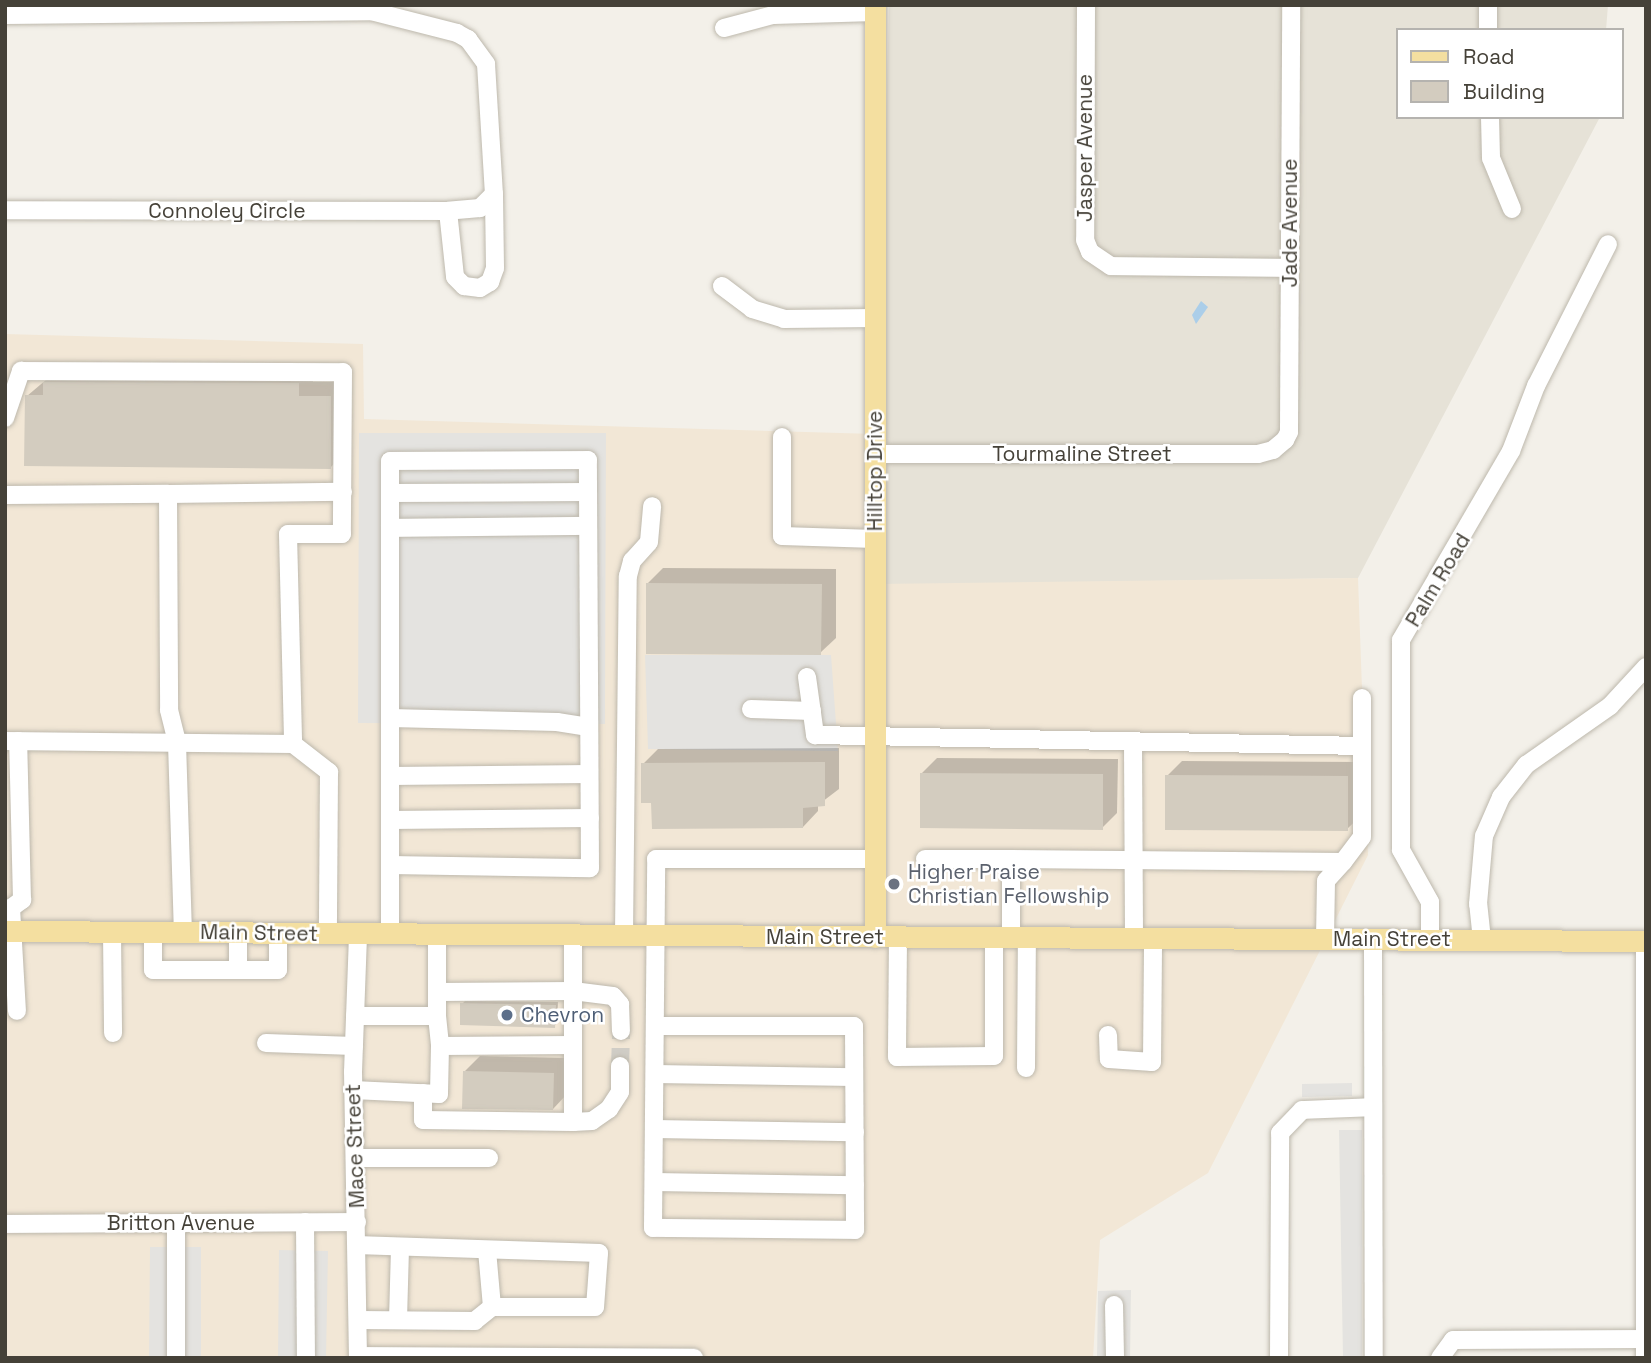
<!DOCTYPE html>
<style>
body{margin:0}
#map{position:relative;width:1651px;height:1363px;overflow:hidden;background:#f3f0e9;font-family:"Space Grotesk",sans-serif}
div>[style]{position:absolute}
.residential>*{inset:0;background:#e6e2d7}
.commercial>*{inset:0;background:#f2e7d6}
.parking>*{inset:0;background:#e4e3e0}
.water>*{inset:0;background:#abcee9}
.shadow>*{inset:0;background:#0003}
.building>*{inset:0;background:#d3ccbf}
.minor-tunnel>*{height:18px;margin-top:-9px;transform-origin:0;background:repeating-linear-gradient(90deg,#d0cdc6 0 18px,transparent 0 27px)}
.roads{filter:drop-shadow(0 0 2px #bdb8ac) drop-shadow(0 0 2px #bdb8ac)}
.minor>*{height:18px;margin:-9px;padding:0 9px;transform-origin:9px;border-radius:9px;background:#fff}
.major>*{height:21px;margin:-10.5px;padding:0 10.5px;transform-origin:10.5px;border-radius:10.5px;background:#f4dfa0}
.dots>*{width:19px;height:19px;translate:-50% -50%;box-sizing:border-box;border:4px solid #fff;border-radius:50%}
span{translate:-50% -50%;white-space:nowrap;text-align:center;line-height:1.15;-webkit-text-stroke:5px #fff;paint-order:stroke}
.street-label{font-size:21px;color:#454138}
.worship-label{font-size:21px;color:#5b616d}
.left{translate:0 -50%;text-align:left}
.service-label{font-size:21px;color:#4e5e75}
.frame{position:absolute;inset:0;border:7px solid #454138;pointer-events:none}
.legend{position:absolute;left:1396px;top:28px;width:228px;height:91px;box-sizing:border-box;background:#fff;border:2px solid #b5b3af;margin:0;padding:9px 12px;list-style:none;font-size:21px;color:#454138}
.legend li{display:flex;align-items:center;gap:14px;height:35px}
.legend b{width:35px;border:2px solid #b5b3af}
</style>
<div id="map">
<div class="residential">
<div style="clip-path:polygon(889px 5px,1608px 5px,1606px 30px,1397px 30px,1397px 117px,1600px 117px,1358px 578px,875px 585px)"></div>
</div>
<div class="commercial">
<div style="clip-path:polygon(5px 334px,363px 344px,364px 419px,875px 434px,876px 584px,1358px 578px,1368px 855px,1208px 1173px,1100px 1240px,1093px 1358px,5px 1358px)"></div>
</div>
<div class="parking">
<div style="clip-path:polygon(359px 433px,606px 433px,605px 724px,358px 723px)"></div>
<div style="clip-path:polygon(645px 655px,831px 655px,838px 751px,648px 749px)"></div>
<div style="clip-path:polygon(1352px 1083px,1352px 1096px,1302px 1097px,1302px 1084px)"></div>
<div style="clip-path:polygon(1339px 1130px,1362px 1130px,1362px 1358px,1343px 1358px)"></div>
<div style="clip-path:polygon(150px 1247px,201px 1247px,201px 1358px,149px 1358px)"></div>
<div style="clip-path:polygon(279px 1250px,328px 1251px,326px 1358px,278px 1358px)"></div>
<div style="clip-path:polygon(1131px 1290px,1130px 1358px,1097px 1358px,1098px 1291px)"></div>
</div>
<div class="water">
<div style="clip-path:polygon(1201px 301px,1208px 307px,1196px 324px,1192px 315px)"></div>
</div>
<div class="shadow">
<div style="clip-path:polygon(60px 368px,313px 369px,313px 382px,346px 382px,345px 452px,330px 468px,27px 396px)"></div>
<div style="clip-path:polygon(663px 568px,836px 569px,836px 638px,820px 653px,648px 583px)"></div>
<div style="clip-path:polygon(839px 748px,839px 789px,818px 805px,818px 811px,803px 827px,653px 801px,643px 764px,658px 749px)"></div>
<div style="clip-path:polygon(937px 758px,1118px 759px,1117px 813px,1102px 828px,922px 773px)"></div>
<div style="clip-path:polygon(1182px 761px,1363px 762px,1363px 814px,1347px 829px,1167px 776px)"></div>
<div style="clip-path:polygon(465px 1001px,558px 1002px,557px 1023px,554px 1026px,462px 1004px)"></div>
<div style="clip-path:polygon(480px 1056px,569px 1058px,568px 1093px,553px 1109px,465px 1071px)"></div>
</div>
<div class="building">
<div style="clip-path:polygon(43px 382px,299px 383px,299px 396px,331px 396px,331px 469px,24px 466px,25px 395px,43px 395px)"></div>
<div style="clip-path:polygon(646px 583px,822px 584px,821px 655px,646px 654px)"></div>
<div style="clip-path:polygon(825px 762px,825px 806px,803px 808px,803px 828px,652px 829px,651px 803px,641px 803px,641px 763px)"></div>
<div style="clip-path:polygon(920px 773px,1103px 774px,1103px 830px,920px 828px)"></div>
<div style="clip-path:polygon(1165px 775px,1348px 776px,1348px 831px,1165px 830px)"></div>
<div style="clip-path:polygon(460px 1003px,556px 1005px,555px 1028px,460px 1025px)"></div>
<div style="clip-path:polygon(463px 1071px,554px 1073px,553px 1110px,462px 1109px)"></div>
</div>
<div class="minor-tunnel">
<div style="left:620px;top:1066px;width:35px;rotate:-88deg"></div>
</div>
<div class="roads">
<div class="minor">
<div style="left:1086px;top:5px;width:235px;rotate:90.2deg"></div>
<div style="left:1085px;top:240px;width:13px;rotate:67deg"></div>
<div style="left:1090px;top:252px;width:25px;rotate:34deg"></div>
<div style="left:1111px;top:266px;width:179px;rotate:0.6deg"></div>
<div style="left:1488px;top:5px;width:25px;rotate:90deg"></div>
<div style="left:5px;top:15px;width:366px;rotate:-0.6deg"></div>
<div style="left:371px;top:11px;width:89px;rotate:14.3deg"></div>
<div style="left:457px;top:33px;width:13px;rotate:29deg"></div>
<div style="left:468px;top:39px;width:31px;rotate:54deg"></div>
<div style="left:486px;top:64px;width:130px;rotate:86.5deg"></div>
<div style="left:494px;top:194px;width:20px;rotate:135deg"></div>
<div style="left:480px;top:208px;width:32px;rotate:175deg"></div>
<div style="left:448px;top:211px;width:443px;rotate:-179.9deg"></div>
<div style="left:724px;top:28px;width:51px;rotate:-14.9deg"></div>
<div style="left:773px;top:15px;width:102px;rotate:-1.7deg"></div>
<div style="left:1490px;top:117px;width:41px;rotate:88.6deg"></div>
<div style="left:1491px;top:158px;width:55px;rotate:67.6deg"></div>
<div style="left:448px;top:211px;width:66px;rotate:83.9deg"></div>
<div style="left:455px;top:277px;width:13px;rotate:45deg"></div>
<div style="left:464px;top:286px;width:16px;rotate:7deg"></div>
<div style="left:480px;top:288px;width:12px;rotate:-31deg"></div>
<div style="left:490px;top:282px;width:15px;rotate:-70deg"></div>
<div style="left:495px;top:268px;width:74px;rotate:-90.8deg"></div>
<div style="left:722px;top:286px;width:38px;rotate:37deg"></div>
<div style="left:752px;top:309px;width:34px;rotate:17deg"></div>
<div style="left:784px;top:319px;width:91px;rotate:-0.6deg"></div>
<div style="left:5px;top:418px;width:50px;rotate:-71.2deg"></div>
<div style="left:21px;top:371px;width:322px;rotate:0.2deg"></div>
<div style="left:343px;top:372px;width:162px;rotate:90.4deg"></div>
<div style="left:342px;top:534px;width:54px;rotate:180deg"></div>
<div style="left:288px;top:534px;width:210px;rotate:88.6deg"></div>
<div style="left:293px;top:744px;width:288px;rotate:-179.4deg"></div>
<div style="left:782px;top:437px;width:99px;rotate:90deg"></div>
<div style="left:782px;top:536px;width:93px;rotate:1.8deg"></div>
<div style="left:875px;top:454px;width:383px"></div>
<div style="left:1258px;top:454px;width:16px;rotate:-15deg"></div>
<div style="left:1273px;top:450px;width:16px;rotate:-40deg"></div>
<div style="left:1285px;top:440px;width:9px;rotate:-63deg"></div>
<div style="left:1289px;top:432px;width:427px;rotate:-89.7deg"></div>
<div style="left:390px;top:493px;width:198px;rotate:-0.3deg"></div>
<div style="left:168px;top:494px;width:175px;rotate:-0.7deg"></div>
<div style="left:5px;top:495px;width:163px;rotate:-0.4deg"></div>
<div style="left:168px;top:494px;width:216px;rotate:89.7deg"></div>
<div style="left:169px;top:710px;width:34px;rotate:76deg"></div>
<div style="left:177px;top:743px;width:190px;rotate:88.2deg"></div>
<div style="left:390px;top:528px;width:198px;rotate:-0.6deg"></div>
<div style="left:807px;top:677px;width:59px;rotate:82.1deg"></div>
<div style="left:815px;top:735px;width:547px;rotate:1.15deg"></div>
<div style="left:751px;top:709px;width:61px;rotate:1.9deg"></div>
<div style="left:390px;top:718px;width:167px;rotate:1.4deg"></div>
<div style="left:557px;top:722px;width:32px;rotate:9deg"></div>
<div style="left:1133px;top:743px;width:195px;rotate:89.7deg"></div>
<div style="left:293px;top:744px;width:46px;rotate:37.9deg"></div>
<div style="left:329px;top:772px;width:162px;rotate:90.4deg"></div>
<div style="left:390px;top:776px;width:199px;rotate:-0.6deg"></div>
<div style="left:390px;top:820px;width:200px;rotate:-0.6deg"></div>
<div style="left:925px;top:859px;width:86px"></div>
<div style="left:1011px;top:859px;width:79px;rotate:90deg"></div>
<div style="left:1011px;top:859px;width:332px;rotate:0.5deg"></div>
<div style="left:1343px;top:862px;width:25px;rotate:132deg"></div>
<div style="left:1326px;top:881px;width:58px;rotate:91deg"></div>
<div style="left:1343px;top:862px;width:31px;rotate:-53deg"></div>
<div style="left:1362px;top:837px;width:139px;rotate:-90deg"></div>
<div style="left:390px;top:865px;width:200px;rotate:0.9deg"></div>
<div style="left:590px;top:868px;width:408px;rotate:-90.3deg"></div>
<div style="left:588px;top:460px;width:198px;rotate:179.7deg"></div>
<div style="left:390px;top:461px;width:473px;rotate:90deg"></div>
<div style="left:11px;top:908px;width:14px;rotate:-36deg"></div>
<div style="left:22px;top:900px;width:159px;rotate:-91.4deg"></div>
<div style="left:11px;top:908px;width:103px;rotate:86.7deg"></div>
<div style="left:112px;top:932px;width:101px;rotate:89.4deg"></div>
<div style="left:153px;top:932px;width:38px;rotate:90deg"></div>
<div style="left:153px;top:970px;width:125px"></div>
<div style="left:278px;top:970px;width:36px;rotate:-90deg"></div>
<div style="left:624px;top:935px;width:359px;rotate:-89.4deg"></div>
<div style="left:628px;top:576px;width:16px;rotate:-75deg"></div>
<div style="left:632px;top:561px;width:25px;rotate:-48deg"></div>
<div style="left:649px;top:542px;width:36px;rotate:-85deg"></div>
<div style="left:898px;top:937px;width:120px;rotate:90.5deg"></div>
<div style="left:897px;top:1057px;width:97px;rotate:-0.6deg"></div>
<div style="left:994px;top:1056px;width:119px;rotate:-90deg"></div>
<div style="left:1373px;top:939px;width:419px;rotate:89.9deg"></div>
<div style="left:1430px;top:940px;width:38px;rotate:-90deg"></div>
<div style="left:1430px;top:902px;width:60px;rotate:-119.1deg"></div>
<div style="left:1401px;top:850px;width:210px;rotate:-90deg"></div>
<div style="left:1401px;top:640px;width:219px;rotate:-59.8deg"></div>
<div style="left:1511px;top:451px;width:70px;rotate:-69deg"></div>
<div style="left:1536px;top:386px;width:159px;rotate:-63.1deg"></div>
<div style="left:1482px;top:940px;width:36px;rotate:-96deg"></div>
<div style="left:1478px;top:904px;width:68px;rotate:-85deg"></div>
<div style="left:1484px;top:836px;width:43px;rotate:-66.4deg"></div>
<div style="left:1501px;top:797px;width:41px;rotate:-52deg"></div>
<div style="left:1526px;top:765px;width:103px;rotate:-35.1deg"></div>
<div style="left:1610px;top:706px;width:53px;rotate:-47.3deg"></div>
<div style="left:1645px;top:941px;width:417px;rotate:90deg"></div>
<div style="left:238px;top:970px;width:37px;rotate:-90deg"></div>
<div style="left:437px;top:992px;width:136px;rotate:-0.4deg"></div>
<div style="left:573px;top:991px;width:56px;rotate:-90deg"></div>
<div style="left:355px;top:1016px;width:82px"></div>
<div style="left:437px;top:1016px;width:81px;rotate:-90deg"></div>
<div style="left:437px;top:1016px;width:30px;rotate:84deg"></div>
<div style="left:440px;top:1046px;width:133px;rotate:-0.4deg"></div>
<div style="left:656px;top:1026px;width:198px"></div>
<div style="left:854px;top:1026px;width:204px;rotate:89.7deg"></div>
<div style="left:855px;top:1230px;width:202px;rotate:-179.4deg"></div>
<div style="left:653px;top:1228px;width:369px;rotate:-89.5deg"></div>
<div style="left:656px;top:859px;width:219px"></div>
<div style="left:1108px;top:1035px;width:24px;rotate:88deg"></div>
<div style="left:1109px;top:1059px;width:43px;rotate:4deg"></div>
<div style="left:1152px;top:1062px;width:124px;rotate:-89.5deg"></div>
<div style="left:266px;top:1043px;width:88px;rotate:2deg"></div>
<div style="left:1026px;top:1068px;width:130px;rotate:-89.6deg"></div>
<div style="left:655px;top:1074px;width:199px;rotate:0.9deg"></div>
<div style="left:353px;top:1090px;width:86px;rotate:2.7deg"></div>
<div style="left:439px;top:1094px;width:48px;rotate:-88.8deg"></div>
<div style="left:423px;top:1093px;width:27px;rotate:90deg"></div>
<div style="left:423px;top:1120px;width:150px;rotate:0.8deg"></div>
<div style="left:573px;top:1122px;width:131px;rotate:-90deg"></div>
<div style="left:573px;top:991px;width:40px;rotate:7.1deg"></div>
<div style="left:613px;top:996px;width:11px;rotate:49deg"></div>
<div style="left:620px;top:1004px;width:27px;rotate:88deg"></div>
<div style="left:573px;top:1122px;width:19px;rotate:-3deg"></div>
<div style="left:592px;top:1121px;width:21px;rotate:-35deg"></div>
<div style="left:609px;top:1109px;width:20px;rotate:-57deg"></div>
<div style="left:620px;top:1092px;width:26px;rotate:-90deg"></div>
<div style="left:654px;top:1129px;width:201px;rotate:0.9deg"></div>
<div style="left:355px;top:1158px;width:134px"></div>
<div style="left:654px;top:1182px;width:201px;rotate:0.9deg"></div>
<div style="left:305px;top:1222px;width:136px;rotate:89.6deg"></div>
<div style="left:5px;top:1224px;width:352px;rotate:-0.3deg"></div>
<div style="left:357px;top:1245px;width:242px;rotate:1.9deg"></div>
<div style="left:599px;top:1253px;width:54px;rotate:94.2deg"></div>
<div style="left:595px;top:1307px;width:103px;rotate:180deg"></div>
<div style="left:492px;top:1307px;width:22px;rotate:141deg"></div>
<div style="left:475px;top:1321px;width:117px;rotate:-179.5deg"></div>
<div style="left:487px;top:1250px;width:57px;rotate:85deg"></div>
<div style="left:1114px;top:1305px;width:53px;rotate:88.9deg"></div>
<div style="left:398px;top:1320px;width:73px;rotate:-88.4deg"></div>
<div style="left:358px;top:1356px;width:336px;rotate:0.3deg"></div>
<div style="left:176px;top:1358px;width:135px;rotate:-90deg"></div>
<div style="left:358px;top:1358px;width:286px;rotate:-91deg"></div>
<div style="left:353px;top:1072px;width:138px;rotate:-87.9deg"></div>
<div style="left:1279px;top:1358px;width:225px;rotate:-89.7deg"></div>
<div style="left:1280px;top:1133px;width:32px;rotate:-46deg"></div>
<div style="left:1302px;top:1110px;width:71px;rotate:-2.4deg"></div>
<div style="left:1440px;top:1358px;width:22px;rotate:-54deg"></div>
<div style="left:1453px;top:1340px;width:192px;rotate:-0.3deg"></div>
</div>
<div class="major">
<div style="left:875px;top:5px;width:932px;rotate:90deg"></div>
<div style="left:5px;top:931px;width:1641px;rotate:0.35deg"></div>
</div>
</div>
<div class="dots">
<div style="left:894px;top:884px;background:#6b7280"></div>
<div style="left:507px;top:1015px;background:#5c6f8a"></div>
</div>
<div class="street-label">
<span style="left:1085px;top:148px;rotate:-90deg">Jasper Avenue</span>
<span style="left:227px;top:211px">Connoley Circle</span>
<span style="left:1290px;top:223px;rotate:-90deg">Jade Avenue</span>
<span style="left:1082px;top:454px">Tourmaline Street</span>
<span style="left:875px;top:471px;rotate:-90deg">Hilltop Drive</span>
<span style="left:1438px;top:580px;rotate:-59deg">Palm Road</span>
<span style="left:259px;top:933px;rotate:1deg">Main Street</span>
<span style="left:825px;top:937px">Main Street</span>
<span style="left:1392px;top:939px">Main Street</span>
<span style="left:355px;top:1146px;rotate:-92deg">Mace Street</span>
<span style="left:181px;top:1223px">Britton Avenue</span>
</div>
<div class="worship-label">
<span class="left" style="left:908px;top:884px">Higher Praise<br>Christian Fellowship</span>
</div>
<div class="service-label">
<span class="left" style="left:521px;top:1015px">Chevron</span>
</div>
<div class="frame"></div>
<ul class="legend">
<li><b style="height:9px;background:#f4dfa0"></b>Road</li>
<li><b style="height:19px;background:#d3ccbf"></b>Building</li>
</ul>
</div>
